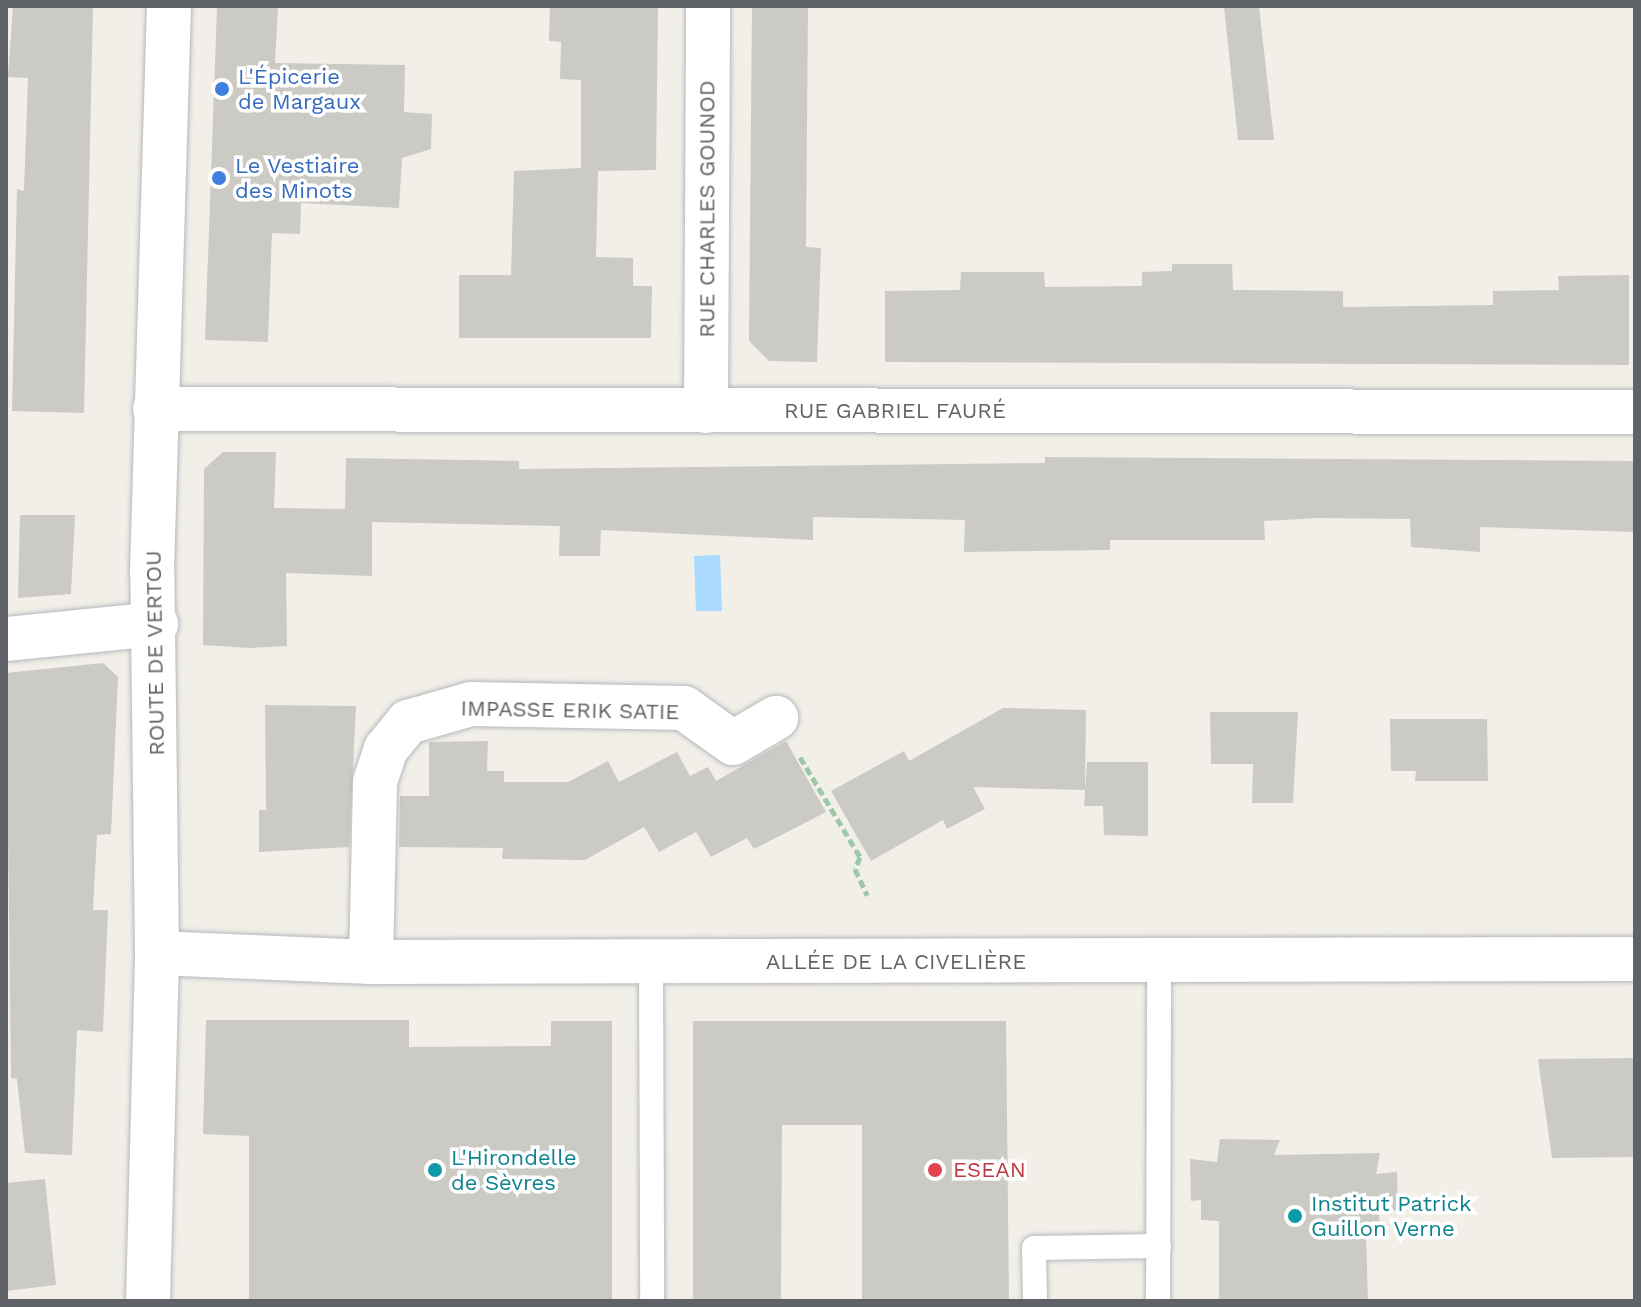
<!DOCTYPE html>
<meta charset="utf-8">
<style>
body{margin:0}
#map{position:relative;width:1641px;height:1307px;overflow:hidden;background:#f1efe8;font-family:"Work Sans",sans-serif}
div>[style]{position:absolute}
.water>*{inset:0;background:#aadaff}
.building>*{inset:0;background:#cccac5}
.path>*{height:5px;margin-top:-2.5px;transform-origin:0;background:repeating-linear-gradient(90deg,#9cc7a9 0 8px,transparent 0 12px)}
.roads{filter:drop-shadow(0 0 2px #b5b8bc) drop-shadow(0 0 2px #b5b8bc)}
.service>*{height:24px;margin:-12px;padding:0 12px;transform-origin:12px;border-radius:12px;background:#fff}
.minor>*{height:44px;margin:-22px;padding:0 22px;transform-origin:22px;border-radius:22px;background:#fff}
.secondary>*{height:44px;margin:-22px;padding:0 22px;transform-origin:22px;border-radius:22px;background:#fff}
.dots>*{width:22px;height:22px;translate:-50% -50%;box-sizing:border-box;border:4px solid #fff;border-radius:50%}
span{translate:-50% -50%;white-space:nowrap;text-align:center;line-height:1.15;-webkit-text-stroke:7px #fff;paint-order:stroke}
.shop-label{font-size:22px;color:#366cbe}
.left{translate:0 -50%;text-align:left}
.street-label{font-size:22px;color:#5f6368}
.culture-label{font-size:22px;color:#0d838f}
.health-label{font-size:22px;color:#be3a42}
.frame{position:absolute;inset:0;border:8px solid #5f6368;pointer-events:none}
</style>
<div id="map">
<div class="water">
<div style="clip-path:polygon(720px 555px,722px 611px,696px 611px,694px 556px)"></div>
</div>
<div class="building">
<div style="clip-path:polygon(13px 6px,93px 6px,84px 413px,12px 411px,17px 189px,24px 191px,28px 78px,8px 77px)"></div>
<div style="clip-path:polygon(217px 6px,278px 6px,275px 63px,405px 65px,404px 112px,432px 114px,431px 149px,402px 158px,399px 208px,301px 203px,300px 234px,272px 233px,268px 342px,205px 340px)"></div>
<div style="clip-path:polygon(550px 6px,658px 6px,656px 170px,598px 171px,596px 257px,633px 258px,633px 286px,652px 286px,651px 338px,459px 338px,459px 275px,511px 275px,514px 171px,581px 168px,581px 80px,560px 79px,561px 42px,549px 41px)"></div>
<div style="clip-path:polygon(752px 6px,808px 6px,806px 247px,821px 248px,817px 362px,769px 361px,749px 341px)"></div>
<div style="clip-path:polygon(1224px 6px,1259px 6px,1274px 140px,1238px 140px)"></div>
<div style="clip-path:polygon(1172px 264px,1232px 264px,1233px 290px,1343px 291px,1343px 307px,1493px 305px,1493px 291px,1559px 290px,1558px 276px,1629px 275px,1629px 365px,885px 362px,885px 291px,960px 290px,961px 272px,1044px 272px,1045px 287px,1142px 286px,1142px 272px,1172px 271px)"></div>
<div style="clip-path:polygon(223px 452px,276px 452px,274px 508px,345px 509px,346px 458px,519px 461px,519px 469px,1045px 463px,1045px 457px,1635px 461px,1635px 532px,1480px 527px,1480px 552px,1411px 547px,1410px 519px,1318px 518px,1264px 521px,1265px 540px,1110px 540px,1110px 550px,964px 552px,965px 520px,813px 517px,813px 540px,601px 530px,600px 556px,559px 556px,560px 526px,372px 522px,372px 576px,286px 573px,287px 646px,251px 648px,203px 645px,204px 469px)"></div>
<div style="clip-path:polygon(20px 515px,75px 515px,71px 594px,18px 598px)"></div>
<div style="clip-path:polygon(103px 663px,118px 677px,111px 834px,97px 835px,93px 910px,108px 910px,103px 1032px,77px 1030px,72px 1155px,25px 1153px,17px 1079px,11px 1078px,6px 673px)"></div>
<div style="clip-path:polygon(265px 705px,356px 706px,349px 847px,259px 852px,259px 810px,266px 810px)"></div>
<div style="clip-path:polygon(1003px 708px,1086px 710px,1085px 790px,973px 787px,985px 809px,947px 829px,943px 820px,871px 861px,831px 791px,904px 751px,909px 761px)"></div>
<div style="clip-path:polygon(1210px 712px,1298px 712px,1293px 803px,1252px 803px,1253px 764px,1211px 764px)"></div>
<div style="clip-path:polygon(1390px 719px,1487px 719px,1488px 781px,1415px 781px,1416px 771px,1391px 771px)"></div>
<div style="clip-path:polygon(488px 741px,487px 771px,504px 771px,504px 782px,568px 782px,608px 761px,619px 782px,677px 752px,690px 776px,708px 767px,716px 781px,786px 741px,826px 812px,754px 849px,747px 838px,711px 857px,696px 832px,659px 852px,644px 827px,585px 860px,502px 859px,503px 848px,399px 847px,400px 796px,429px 796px,429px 742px)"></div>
<div style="clip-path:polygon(1087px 762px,1148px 762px,1148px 836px,1104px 835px,1103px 806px,1084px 806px)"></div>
<div style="clip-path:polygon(206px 1020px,409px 1020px,409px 1047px,551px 1046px,551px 1021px,612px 1021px,612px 1301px,249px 1301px,249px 1136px,203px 1134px)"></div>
<div style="clip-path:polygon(693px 1021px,1006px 1021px,1009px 1301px,862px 1301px,862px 1125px,782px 1125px,781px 1301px,693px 1301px)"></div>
<div style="clip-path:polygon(1635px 1058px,1635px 1157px,1552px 1158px,1538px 1059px)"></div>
<div style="clip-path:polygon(1220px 1139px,1280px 1140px,1274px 1155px,1380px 1153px,1376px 1174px,1397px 1172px,1398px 1211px,1379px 1208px,1380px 1231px,1366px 1231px,1368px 1301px,1219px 1301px,1219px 1221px,1201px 1220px,1201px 1200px,1191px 1201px,1190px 1159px,1217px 1162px)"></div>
<div style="clip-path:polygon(45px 1179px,56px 1285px,6px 1291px,6px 1183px)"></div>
</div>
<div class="path">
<div style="left:800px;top:757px;width:117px;rotate:59deg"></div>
<div style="left:860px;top:857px;width:13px;rotate:113deg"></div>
<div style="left:855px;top:869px;width:29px;rotate:65deg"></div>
</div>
<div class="roads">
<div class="service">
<div style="left:651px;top:962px;width:339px;rotate:89.8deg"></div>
<div style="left:1035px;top:1301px;width:53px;rotate:-91.1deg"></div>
<div style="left:1034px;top:1248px;width:125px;rotate:-0.9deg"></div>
<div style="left:1158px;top:1301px;width:339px;rotate:-89.8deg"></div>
</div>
<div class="minor">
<div style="left:155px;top:409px;width:1480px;rotate:0.12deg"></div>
<div style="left:706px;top:411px;width:405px;rotate:-89.7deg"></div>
<div style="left:6px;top:639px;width:151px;rotate:-5.7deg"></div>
<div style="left:157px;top:953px;width:214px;rotate:2.4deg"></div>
<div style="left:371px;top:962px;width:1264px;rotate:-0.14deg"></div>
<div style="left:371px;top:962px;width:180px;rotate:-88.7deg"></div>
<div style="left:375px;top:782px;width:35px;rotate:-72deg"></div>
<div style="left:386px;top:749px;width:35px;rotate:-51deg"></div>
<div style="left:408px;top:722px;width:66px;rotate:-15.9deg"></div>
<div style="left:471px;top:704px;width:213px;rotate:1.1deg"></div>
<div style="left:684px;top:708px;width:60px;rotate:35.5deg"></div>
<div style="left:733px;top:743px;width:50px;rotate:-30.2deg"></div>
</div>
<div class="secondary">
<div style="left:148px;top:1301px;width:348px;rotate:-88.5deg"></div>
<div style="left:157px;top:953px;width:382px;rotate:-90.7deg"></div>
<div style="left:152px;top:571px;width:565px;rotate:-88.28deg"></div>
</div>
</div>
<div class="dots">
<div style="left:222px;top:89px;background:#3f7fe0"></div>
<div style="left:219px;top:178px;background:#3f7fe0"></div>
<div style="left:435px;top:1170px;background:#0f9aa8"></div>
<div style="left:935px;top:1170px;background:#e0444e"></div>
<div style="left:1295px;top:1216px;background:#0f9aa8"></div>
</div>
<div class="shop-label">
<span class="left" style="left:238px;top:89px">L'Épicerie<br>de Margaux</span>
<span class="left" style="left:235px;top:178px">Le Vestiaire<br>des Minots</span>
</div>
<div class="street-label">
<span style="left:707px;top:209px;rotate:-90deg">RUE CHARLES GOUNOD</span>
<span style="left:895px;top:411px">RUE GABRIEL FAURÉ</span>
<span style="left:155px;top:653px;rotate:-91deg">ROUTE DE VERTOU</span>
<span style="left:570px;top:710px;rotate:1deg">IMPASSE ERIK SATIE</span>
<span style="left:896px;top:962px">ALLÉE DE LA CIVELIÈRE</span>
</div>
<div class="culture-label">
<span class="left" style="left:451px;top:1170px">L'Hirondelle<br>de Sèvres</span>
<span class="left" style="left:1311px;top:1216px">Institut Patrick<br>Guillon Verne</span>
</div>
<div class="health-label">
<span class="left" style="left:953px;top:1170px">ESEAN</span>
</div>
<div class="frame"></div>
</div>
